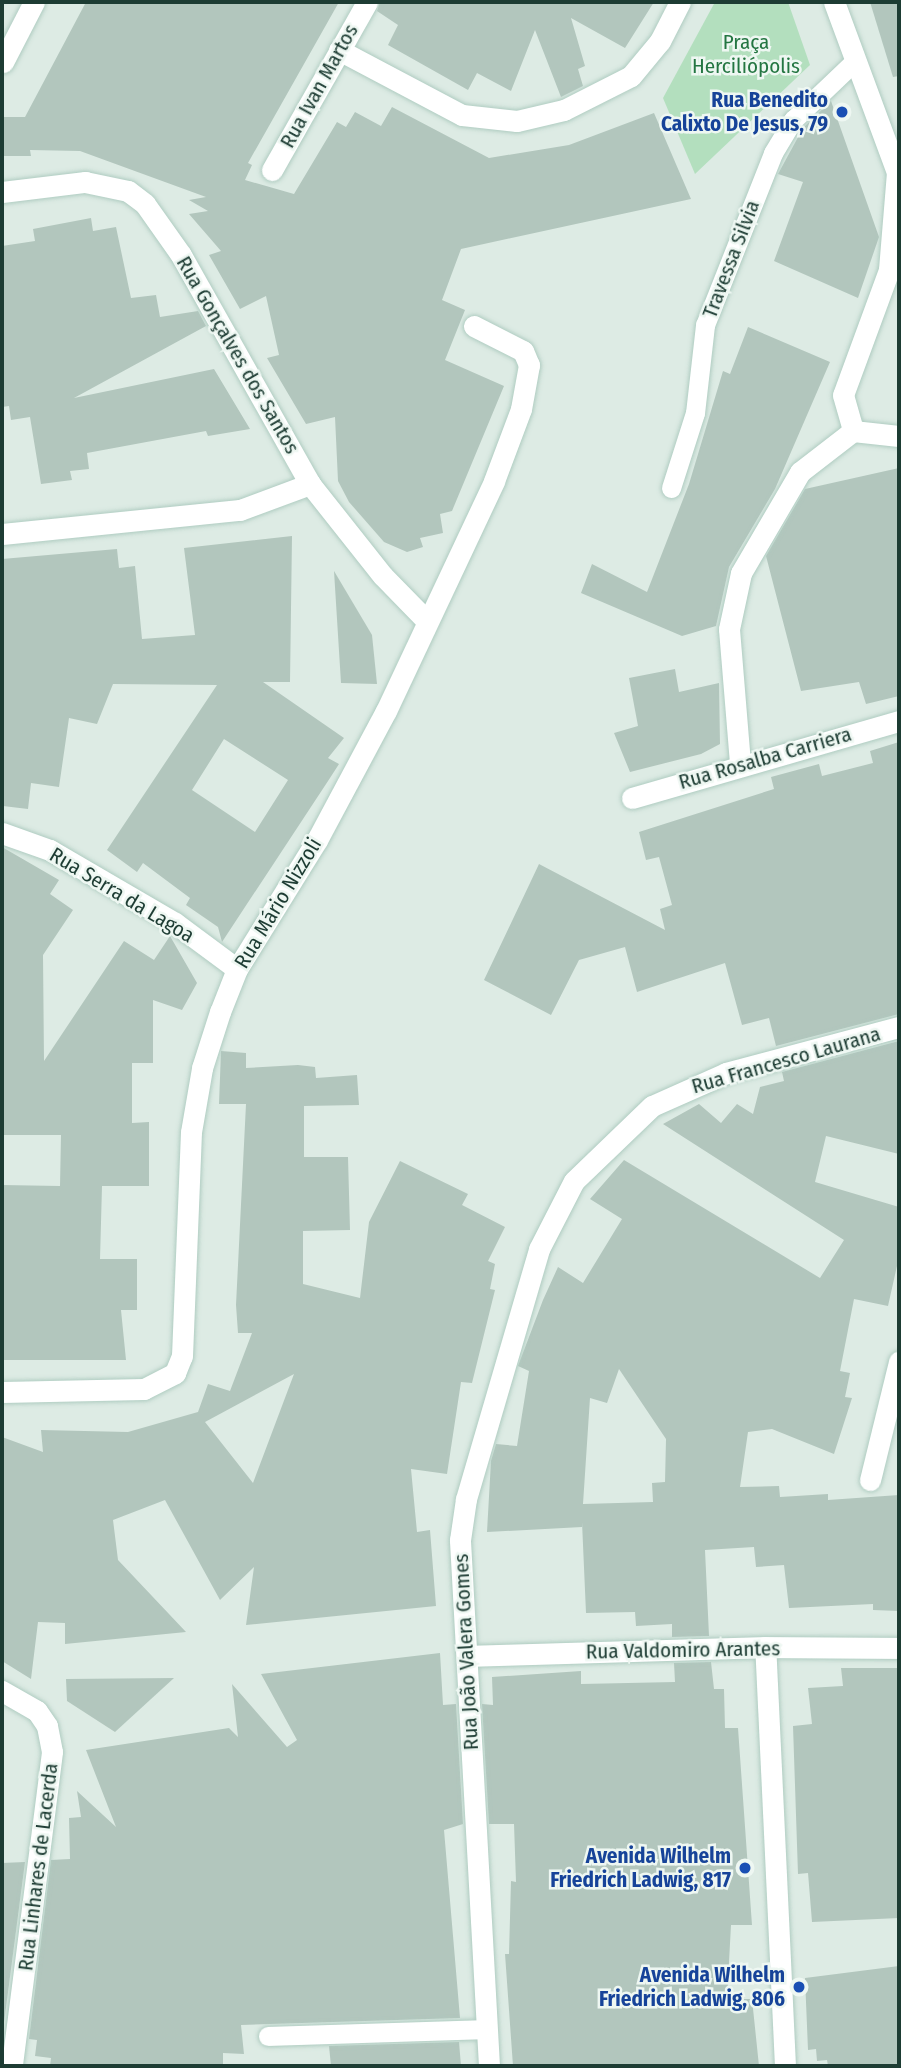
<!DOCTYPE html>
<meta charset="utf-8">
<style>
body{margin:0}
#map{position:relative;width:901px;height:2068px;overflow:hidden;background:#ddebe4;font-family:"Fira Sans Condensed",sans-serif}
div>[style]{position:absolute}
.green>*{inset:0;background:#b3dfbe}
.building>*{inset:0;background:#b2c6bd}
.roads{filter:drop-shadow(0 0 2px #afccc1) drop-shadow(0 0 2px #afccc1)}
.lane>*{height:19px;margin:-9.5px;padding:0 9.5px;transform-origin:9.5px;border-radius:9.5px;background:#fff}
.street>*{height:21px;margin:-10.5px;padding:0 10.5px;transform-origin:10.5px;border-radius:10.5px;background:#fff}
.secondary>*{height:21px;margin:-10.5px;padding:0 10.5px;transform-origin:10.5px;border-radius:10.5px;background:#fff}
.dots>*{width:19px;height:19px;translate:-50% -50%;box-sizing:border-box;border:4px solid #eef7f2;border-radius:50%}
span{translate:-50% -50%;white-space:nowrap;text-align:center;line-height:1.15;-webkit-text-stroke:5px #eef7f2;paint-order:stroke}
.park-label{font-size:21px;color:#247642}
.street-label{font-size:21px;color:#1d3c33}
.transit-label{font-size:21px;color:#164399;font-weight:700}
.right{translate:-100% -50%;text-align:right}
.frame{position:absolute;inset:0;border:4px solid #1d3c33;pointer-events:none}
</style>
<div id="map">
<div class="green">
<div style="clip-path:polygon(715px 2px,788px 2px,810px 65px,695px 174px,663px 98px)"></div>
</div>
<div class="building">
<div style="clip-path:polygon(86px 2px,339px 2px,248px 163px,252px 165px,245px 180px,294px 194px,337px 122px,346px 127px,355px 112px,381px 126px,392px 107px,489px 158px,569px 145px,654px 113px,691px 199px,461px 249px,442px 300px,465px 310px,445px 360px,504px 386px,452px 511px,440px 514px,443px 533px,420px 538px,423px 547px,407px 552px,384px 542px,349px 502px,338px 481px,335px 417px,306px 424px,267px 358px,279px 355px,266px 296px,240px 309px,209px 255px,221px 251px,189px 214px,208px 211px,189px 200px,206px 197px,80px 151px,30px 150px,31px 156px,2px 156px,2px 117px,25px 117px)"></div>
<div style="clip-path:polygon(380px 2px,654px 2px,625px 48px,571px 18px,585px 66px,578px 69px,583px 86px,561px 97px,535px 30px,511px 91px,477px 73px,468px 90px,388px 45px,398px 25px,377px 11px)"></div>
<div style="clip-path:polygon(870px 2px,899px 2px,899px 76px,893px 77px)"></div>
<div style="clip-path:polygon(831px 101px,879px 237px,858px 298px,774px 261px,803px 182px,778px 174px,803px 128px)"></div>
<div style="clip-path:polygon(91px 218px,93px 231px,116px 227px,131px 298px,156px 295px,160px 317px,198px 311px,206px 326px,74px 398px,214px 369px,250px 429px,208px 436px,206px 431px,87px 453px,89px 469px,70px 471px,72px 480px,41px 484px,30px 417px,11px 420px,9px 406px,2px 407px,2px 246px,35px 241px,33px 229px)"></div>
<div style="clip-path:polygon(748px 327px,830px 362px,775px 489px,729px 567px,716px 626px,682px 636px,581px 593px,592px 564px,647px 592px,689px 484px,723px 371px,730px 374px)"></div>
<div style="clip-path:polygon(899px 468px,899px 696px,866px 704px,859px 682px,801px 691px,766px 556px,805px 489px)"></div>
<div style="clip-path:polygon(evenodd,292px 536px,290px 682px,263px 682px,344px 738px,328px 758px,339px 764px,330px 778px,222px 942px,218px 927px,186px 905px,190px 898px,143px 863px,137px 872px,107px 850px,217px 685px,113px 684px,97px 724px,69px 718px,59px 787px,31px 783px,28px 809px,3px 806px,2px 559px,117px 549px,119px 568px,135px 566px,142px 639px,195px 635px,184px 548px,292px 536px,224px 739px,288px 780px,255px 832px,192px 790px,224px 739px)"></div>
<div style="clip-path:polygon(334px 571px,372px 635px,377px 684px,341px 683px)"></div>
<div style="clip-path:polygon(675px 669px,679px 692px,719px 683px,720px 744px,701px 754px,630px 772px,614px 733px,638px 726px,629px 678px)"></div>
<div style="clip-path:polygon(899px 742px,899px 1014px,776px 1046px,769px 1018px,742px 1025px,725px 963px,637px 992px,625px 947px,579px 960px,551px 1015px,484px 980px,539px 864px,665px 930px,660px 909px,672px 905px,659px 857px,646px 860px,639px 832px,774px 789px,771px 777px,819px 764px,822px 776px,873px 763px,870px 751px)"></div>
<div style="clip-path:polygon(2px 847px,59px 880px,50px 894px,73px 910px,43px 955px,44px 1061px,124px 941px,154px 960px,170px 936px,197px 983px,182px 1010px,153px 1000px,153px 1063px,132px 1063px,132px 1123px,149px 1122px,149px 1186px,102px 1186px,100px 1259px,137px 1259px,137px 1310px,121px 1310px,126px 1360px,2px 1360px,2px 1185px,60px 1186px,61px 1135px,2px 1135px)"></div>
<div style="clip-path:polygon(evenodd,899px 1041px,899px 1154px,826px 1136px,815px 1182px,899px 1207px,899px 1257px,888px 1306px,854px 1299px,840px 1371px,850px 1373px,845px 1397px,852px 1398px,834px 1454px,772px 1429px,748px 1432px,740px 1487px,779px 1486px,780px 1497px,828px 1494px,828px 1500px,899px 1495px,899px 1611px,873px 1610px,873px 1604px,789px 1608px,784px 1565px,756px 1567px,754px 1547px,705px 1550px,709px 1636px,672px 1637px,672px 1624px,636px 1626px,635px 1612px,586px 1613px,582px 1522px,582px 1527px,487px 1532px,491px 1461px,496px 1444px,517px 1446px,529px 1371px,518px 1366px,543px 1300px,558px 1267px,583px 1283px,622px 1219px,590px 1199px,624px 1160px,820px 1278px,844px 1240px,663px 1124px,699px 1104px,721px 1123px,737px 1104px,753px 1114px,760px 1087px,784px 1081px,782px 1072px,899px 1041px,619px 1369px,666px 1439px,665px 1482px,652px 1483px,653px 1502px,583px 1504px,590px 1398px,607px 1403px,619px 1369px)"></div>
<div style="clip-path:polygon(evenodd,221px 1051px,246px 1053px,246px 1068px,298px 1065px,315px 1067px,316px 1078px,357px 1075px,359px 1105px,304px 1106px,304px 1157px,348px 1157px,350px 1230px,303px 1231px,303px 1284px,360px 1298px,369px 1222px,400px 1161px,468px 1194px,462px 1205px,505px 1227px,488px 1261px,495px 1264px,490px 1289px,495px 1290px,472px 1383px,461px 1382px,447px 1474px,411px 1469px,417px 1532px,430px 1530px,436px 1606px,246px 1625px,254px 1567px,220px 1600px,165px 1500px,113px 1520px,118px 1560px,186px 1632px,65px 1644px,65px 1623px,38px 1622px,31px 1679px,2px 1661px,2px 1437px,43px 1452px,41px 1430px,128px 1432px,198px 1412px,208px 1384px,230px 1391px,252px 1333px,238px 1333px,236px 1305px,246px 1104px,219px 1104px,221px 1051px,294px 1374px,253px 1483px,205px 1422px,294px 1374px)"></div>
<div style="clip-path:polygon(440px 1653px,443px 1705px,456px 1704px,463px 1824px,444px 1830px,460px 2018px,241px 2025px,244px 2054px,223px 2053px,223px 2066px,50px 2066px,51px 2058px,35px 2056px,37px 2040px,29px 2039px,51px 1860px,70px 1859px,69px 1818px,81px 1817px,77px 1791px,116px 1827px,86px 1750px,229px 1728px,238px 1737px,232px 1684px,287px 1747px,297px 1740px,261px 1674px)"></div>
<div style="clip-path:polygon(711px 1662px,714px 1689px,724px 1689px,725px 1728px,738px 1728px,752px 1925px,731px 1925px,727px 1999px,752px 1999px,759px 2066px,513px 2066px,505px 1954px,509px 1954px,511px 1881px,516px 1882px,514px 1824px,489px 1824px,482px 1704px,493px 1705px,492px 1677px,581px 1671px,581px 1684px,675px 1682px,674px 1663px)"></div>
<div style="clip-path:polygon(841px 1668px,899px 1668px,899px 1918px,812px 1922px,808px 1873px,798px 1874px,793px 1726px,812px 1724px,808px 1688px,843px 1686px)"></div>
<div style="clip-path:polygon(174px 1678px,115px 1732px,67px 1701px,66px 1679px)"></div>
<div style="clip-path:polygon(25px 1862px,2px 2038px,2px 1863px)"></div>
<div style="clip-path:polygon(899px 1966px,898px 2065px,828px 2066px,827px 2060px,817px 2061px,816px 2049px,808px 2050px,805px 1978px)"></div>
<div style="clip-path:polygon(459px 2042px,461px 2066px,331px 2066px,329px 2046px)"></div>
</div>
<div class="roads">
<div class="lane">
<div style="left:671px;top:488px;width:79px;rotate:-72.3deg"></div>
<div style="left:695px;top:413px;width:89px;rotate:-83.5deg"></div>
<div style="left:705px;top:325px;width:185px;rotate:-68.4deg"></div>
<div style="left:773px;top:153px;width:39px;rotate:-59deg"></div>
<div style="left:793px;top:120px;width:86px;rotate:-43.6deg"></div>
<div style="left:268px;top:2036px;width:219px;rotate:-1.8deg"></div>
</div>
<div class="street">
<div style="left:339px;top:50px;width:139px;rotate:27.9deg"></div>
<div style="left:462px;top:115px;width:55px;rotate:6.2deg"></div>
<div style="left:517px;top:121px;width:48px;rotate:-13.2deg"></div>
<div style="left:564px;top:110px;width:75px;rotate:-26.9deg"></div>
<div style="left:631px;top:76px;width:45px;rotate:-50.4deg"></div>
<div style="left:660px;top:41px;width:44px;rotate:-62.9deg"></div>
<div style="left:3px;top:62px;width:68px;rotate:-62.7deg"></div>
<div style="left:272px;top:170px;width:193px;rotate:-60.5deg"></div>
<div style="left:2px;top:192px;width:84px;rotate:-6.9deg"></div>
<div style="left:85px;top:182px;width:44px;rotate:11.8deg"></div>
<div style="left:128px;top:191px;width:21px;rotate:37deg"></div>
<div style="left:145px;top:204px;width:62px;rotate:54.8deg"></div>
<div style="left:181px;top:255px;width:263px;rotate:60.6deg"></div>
<div style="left:310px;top:484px;width:117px;rotate:51.6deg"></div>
<div style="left:383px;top:576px;width:62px;rotate:45.7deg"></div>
<div style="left:2px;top:534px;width:239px;rotate:-5.8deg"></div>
<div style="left:240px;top:510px;width:75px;rotate:-20.4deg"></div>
<div style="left:740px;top:763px;width:134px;rotate:-94.7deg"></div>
<div style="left:729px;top:629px;width:57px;rotate:-77.9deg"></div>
<div style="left:741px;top:573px;width:117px;rotate:-59.7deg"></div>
<div style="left:800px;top:472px;width:67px;rotate:-37.7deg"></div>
<div style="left:632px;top:798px;width:278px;rotate:-16.1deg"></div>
<div style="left:2px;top:833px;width:51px;rotate:19.5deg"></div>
<div style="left:50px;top:850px;width:145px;rotate:30.3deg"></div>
<div style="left:175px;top:923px;width:77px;rotate:36.6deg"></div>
<div style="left:2px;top:1392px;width:142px;rotate:-1.2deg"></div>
<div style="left:144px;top:1389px;width:35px;rotate:-27deg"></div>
<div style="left:175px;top:1373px;width:18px;rotate:-68deg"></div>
<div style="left:182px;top:1356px;width:224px;rotate:-87.7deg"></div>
<div style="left:191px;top:1132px;width:65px;rotate:-80.2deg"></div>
<div style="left:202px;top:1068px;width:59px;rotate:-72.2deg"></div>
<div style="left:220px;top:1012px;width:46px;rotate:-68.4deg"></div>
<div style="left:237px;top:969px;width:152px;rotate:-58.2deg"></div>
<div style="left:317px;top:840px;width:146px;rotate:-61.9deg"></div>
<div style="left:386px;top:711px;width:254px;rotate:-64.8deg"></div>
<div style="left:494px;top:481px;width:77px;rotate:-69.4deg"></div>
<div style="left:521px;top:409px;width:45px;rotate:-79.7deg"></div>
<div style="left:529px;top:365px;width:15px;rotate:-113deg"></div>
<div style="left:523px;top:351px;width:55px;rotate:-153deg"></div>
<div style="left:870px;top:1480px;width:122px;rotate:-76.2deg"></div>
<div style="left:467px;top:1656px;width:298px;rotate:-1.7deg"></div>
<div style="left:2px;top:1691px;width:40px;rotate:29.7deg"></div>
<div style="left:37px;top:1711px;width:18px;rotate:56deg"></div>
<div style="left:47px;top:1726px;width:26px;rotate:79deg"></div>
<div style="left:52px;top:1752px;width:317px;rotate:97.3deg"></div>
<div style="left:489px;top:2066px;width:527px;rotate:-93.16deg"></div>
<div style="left:460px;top:1540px;width:41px;rotate:-81.7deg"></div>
<div style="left:466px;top:1499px;width:260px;rotate:-73.7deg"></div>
<div style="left:539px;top:1249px;width:76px;rotate:-62.8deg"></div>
<div style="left:574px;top:1181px;width:108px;rotate:-43.9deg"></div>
<div style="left:652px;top:1106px;width:81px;rotate:-24deg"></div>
<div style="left:726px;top:1073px;width:179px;rotate:-14.9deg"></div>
</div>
<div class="secondary">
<div style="left:834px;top:2px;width:181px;rotate:69.7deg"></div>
<div style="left:897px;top:172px;width:98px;rotate:94.7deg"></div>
<div style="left:889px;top:270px;width:133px;rotate:110.2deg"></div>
<div style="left:843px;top:395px;width:37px;rotate:74deg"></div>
<div style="left:853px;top:431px;width:46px;rotate:6.2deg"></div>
<div style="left:785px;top:2066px;width:419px;rotate:-92.7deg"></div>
<div style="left:765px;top:1647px;width:134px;rotate:0.4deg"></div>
</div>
</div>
<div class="dots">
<div style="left:842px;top:112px;background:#1a4fb4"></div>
<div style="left:745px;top:1868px;background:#1a4fb4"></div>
<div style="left:799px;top:1987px;background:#1a4fb4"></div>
</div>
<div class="park-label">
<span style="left:746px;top:54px">Praça<br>Herciliópolis</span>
</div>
<div class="street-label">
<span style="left:319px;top:86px;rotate:-61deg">Rua Ivan Martos</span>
<span style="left:731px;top:259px;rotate:-69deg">Travessa Silvia</span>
<span style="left:238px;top:355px;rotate:60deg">Rua Gonçalves dos Santos</span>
<span style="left:765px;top:758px;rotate:-16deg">Rua Rosalba Carriera</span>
<span style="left:122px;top:895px;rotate:31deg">Rua Serra da Lagoa</span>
<span style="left:278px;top:903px;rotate:-59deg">Rua Mário Nizzoli</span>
<span style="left:786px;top:1060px;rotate:-16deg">Rua Francesco Laurana</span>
<span style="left:683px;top:1650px;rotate:-1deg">Rua Valdomiro Arantes</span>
<span style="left:466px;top:1652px;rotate:-93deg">Rua João Valera Gomes</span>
<span style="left:38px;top:1867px;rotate:-83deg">Rua Linhares de Lacerda</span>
</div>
<div class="transit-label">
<span class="right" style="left:828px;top:112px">Rua Benedito<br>Calixto De Jesus, 79</span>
<span class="right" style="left:731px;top:1868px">Avenida Wilhelm<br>Friedrich Ladwig, 817</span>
<span class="right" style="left:785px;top:1987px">Avenida Wilhelm<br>Friedrich Ladwig, 806</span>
</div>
<div class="frame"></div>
</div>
